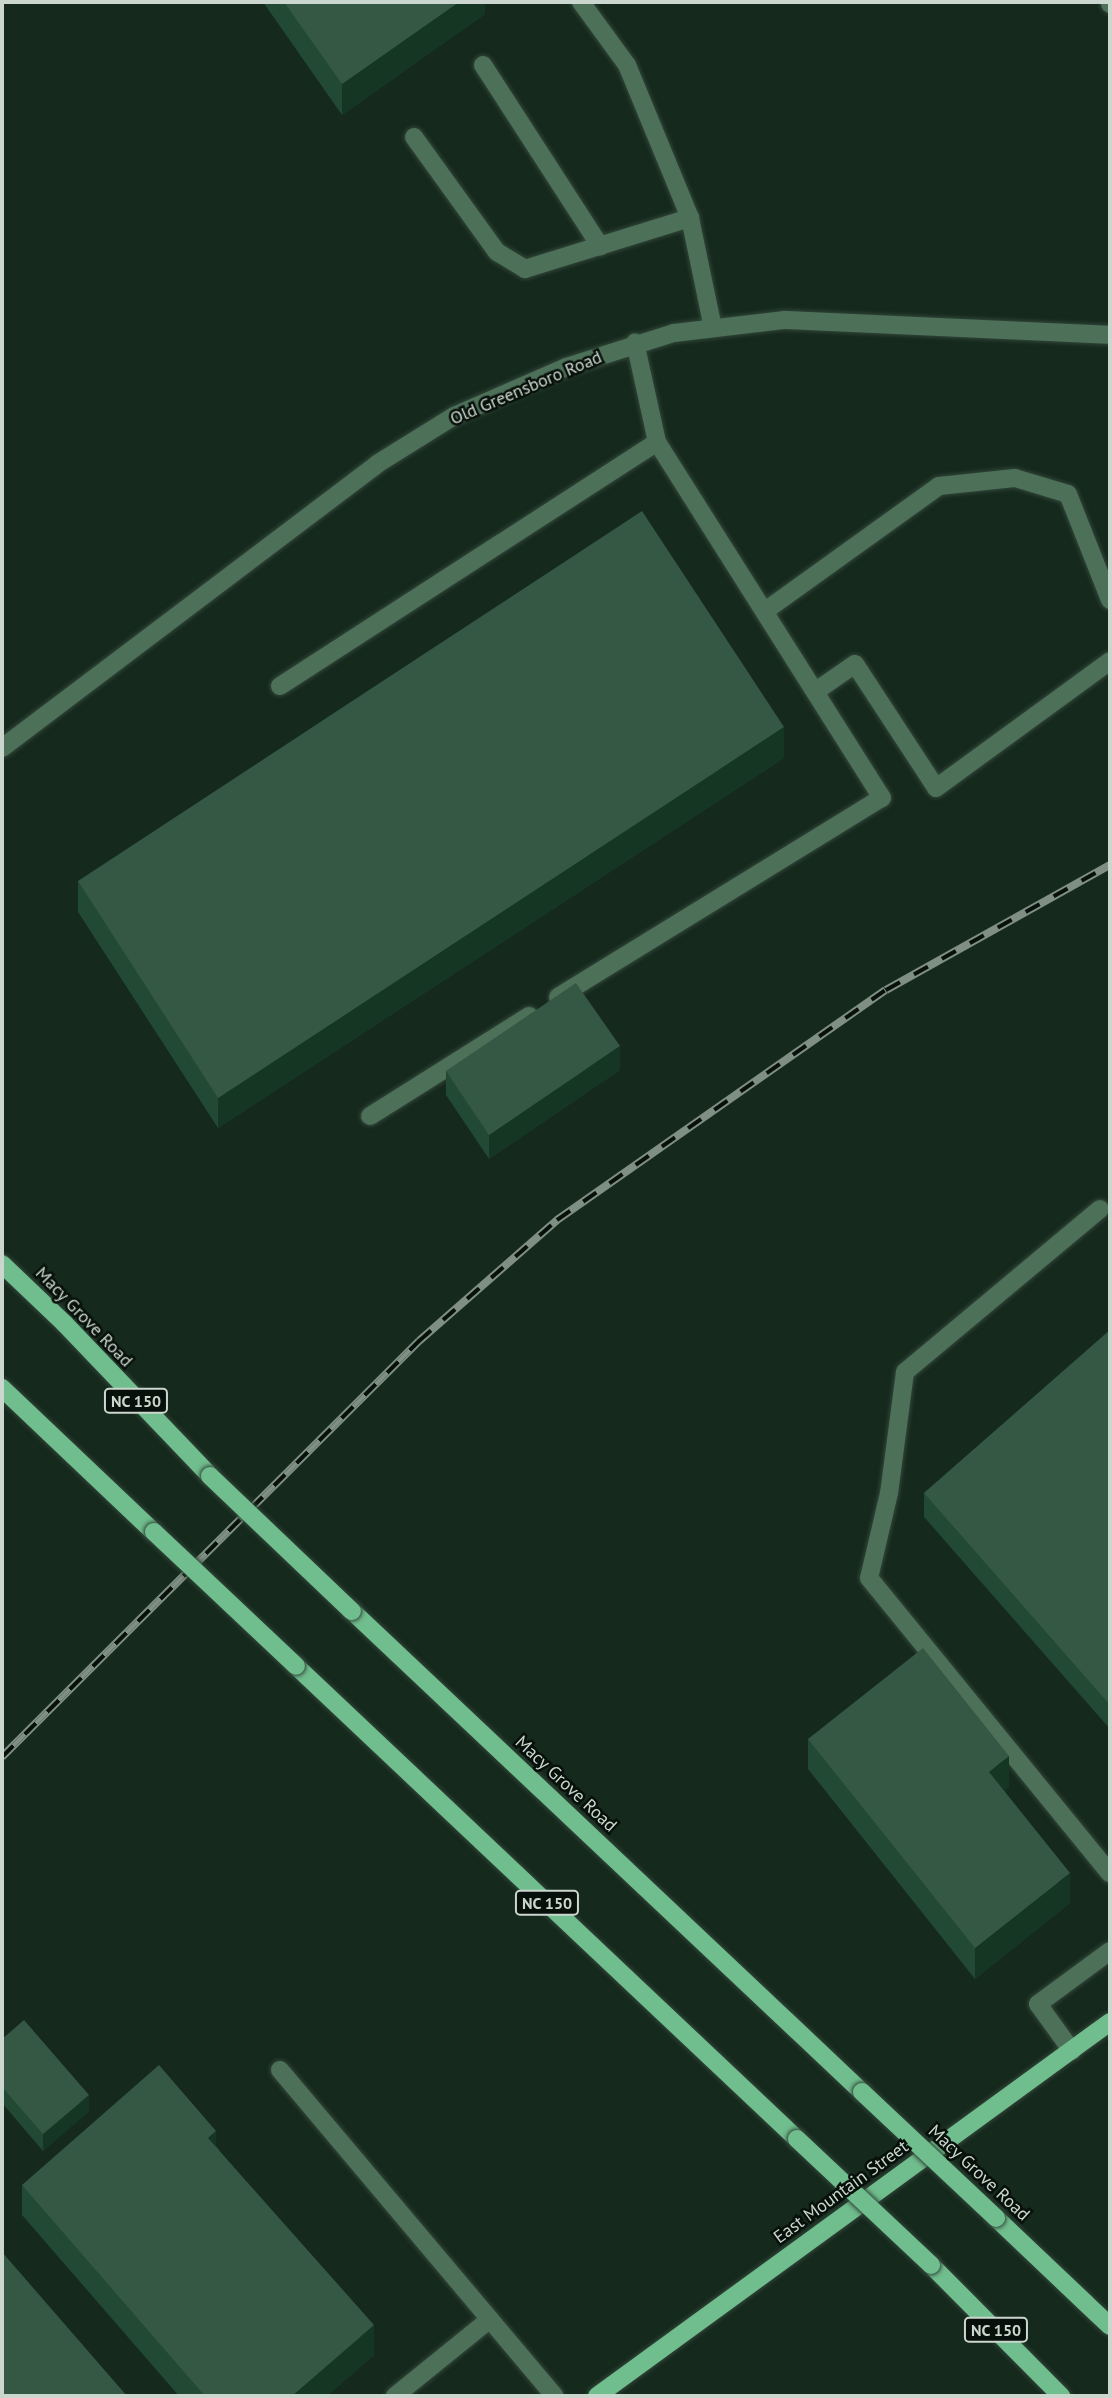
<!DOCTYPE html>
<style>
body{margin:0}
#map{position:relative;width:1112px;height:2398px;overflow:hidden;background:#15291d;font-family:"PT Sans",sans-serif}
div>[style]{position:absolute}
.roads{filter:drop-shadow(0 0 2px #324539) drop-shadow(0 0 2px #324539)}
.minor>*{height:18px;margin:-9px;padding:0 9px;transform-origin:9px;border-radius:9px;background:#4d7059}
.major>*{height:18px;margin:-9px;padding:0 9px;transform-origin:9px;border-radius:9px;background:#70bd8d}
.rail>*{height:8px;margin-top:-4px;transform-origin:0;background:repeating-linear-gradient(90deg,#07100a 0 16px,#7f8f84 0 32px);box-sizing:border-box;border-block:2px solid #7f8f84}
.bridges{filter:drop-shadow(0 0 2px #324539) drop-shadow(0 0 2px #324539)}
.major-bridge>*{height:18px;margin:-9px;padding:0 9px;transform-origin:9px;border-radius:9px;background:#70bd8d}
.wall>*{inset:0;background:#224933}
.shaded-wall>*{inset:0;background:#153623}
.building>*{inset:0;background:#345843}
span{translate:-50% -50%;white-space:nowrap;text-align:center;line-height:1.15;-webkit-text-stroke:5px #07100a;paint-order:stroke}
.shield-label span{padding:2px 5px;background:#07100a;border:2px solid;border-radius:5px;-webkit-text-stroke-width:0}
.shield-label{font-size:16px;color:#cbd7ce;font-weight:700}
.street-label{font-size:18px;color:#cbd7ce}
.frame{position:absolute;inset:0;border:4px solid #cbd7ce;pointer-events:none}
</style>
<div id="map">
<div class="roads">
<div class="minor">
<div style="left:581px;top:2px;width:78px;rotate:53.9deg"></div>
<div style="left:627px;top:65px;width:165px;rotate:67.6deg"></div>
<div style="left:690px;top:218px;width:112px;rotate:78.2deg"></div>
<div style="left:1110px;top:2px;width:2px;rotate:90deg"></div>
<div style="left:483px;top:65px;width:216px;rotate:57.1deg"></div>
<div style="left:414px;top:137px;width:142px;rotate:54.2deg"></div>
<div style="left:497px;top:252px;width:33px;rotate:31deg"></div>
<div style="left:525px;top:269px;width:173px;rotate:-17.2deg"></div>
<div style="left:765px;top:611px;width:214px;rotate:-35.7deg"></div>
<div style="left:939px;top:486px;width:76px;rotate:-6deg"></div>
<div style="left:1015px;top:478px;width:55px;rotate:16.8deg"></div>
<div style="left:1068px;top:494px;width:114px;rotate:68.4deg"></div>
<div style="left:280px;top:686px;width:449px;rotate:-32.9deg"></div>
<div style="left:816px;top:691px;width:47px;rotate:-34.7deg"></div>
<div style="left:855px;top:664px;width:148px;rotate:56.8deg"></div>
<div style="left:936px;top:788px;width:215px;rotate:-36.1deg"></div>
<div style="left:2px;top:748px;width:470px;rotate:-37.1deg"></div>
<div style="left:377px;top:464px;width:91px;rotate:-31.9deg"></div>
<div style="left:454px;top:416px;width:122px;rotate:-23.6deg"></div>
<div style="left:566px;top:367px;width:113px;rotate:-17.5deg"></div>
<div style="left:674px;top:333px;width:112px;rotate:-6.7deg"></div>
<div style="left:785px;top:320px;width:325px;rotate:2.6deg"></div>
<div style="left:558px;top:997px;width:380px;rotate:-31.6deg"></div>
<div style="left:882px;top:798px;width:421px;rotate:-122.3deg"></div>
<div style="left:657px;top:442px;width:102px;rotate:-102.4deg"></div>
<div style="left:370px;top:1116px;width:188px;rotate:-32.2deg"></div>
<div style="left:1100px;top:1209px;width:254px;rotate:140.1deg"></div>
<div style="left:905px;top:1372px;width:122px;rotate:97.5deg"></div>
<div style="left:889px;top:1493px;width:87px;rotate:103.2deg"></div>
<div style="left:869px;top:1578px;width:381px;rotate:50.8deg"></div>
<div style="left:1072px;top:2051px;width:58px;rotate:-125.9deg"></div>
<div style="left:1038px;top:2004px;width:89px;rotate:-36.4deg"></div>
<div style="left:280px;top:2070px;width:426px;rotate:49.9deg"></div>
<div style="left:395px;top:2396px;width:122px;rotate:-39deg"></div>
</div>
<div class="major">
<div style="left:2px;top:1264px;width:86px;rotate:43.6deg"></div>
<div style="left:64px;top:1323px;width:211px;rotate:46.3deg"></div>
<div style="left:2px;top:1388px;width:209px;rotate:43.5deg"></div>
<div style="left:352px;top:1611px;width:701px;rotate:43.32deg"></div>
<div style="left:296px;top:1666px;width:689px;rotate:43.35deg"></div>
<div style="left:996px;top:2218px;width:157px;rotate:43.5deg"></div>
<div style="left:931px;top:2265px;width:185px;rotate:45.2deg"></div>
<div style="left:597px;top:2396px;width:635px;rotate:-36.09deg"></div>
</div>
</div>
<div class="rail">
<div style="left:2px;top:1757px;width:589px;rotate:-44.93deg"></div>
<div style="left:419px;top:1341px;width:184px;rotate:-41.2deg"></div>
<div style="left:557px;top:1220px;width:401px;rotate:-35deg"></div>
<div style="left:886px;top:990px;width:257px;rotate:-29.2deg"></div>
</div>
<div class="bridges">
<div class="major-bridge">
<div style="left:210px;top:1476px;width:196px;rotate:43.6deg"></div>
<div style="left:154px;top:1532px;width:195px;rotate:43.3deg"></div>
<div style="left:862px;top:2092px;width:184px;rotate:43.2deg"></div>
<div style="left:797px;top:2139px;width:184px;rotate:43.2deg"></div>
</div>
</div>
<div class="wall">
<div style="clip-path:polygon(263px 2px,485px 2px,485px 14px,342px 115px)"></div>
<div style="clip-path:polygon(784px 758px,218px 1128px,78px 912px,78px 881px)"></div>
<div style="clip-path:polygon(620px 1070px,489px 1159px,446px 1095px,446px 1071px)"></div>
<div style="clip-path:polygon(1110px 1330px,1110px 1729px,924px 1517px,924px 1493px)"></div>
<div style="clip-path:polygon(808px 1739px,1009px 1787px,1004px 1790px,1070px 1903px,975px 1979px,808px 1769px)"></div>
<div style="clip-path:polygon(2px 2039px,89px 2111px,43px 2151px,2px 2103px)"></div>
<div style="clip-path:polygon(216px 2146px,374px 2355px,327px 2396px,179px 2396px,22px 2215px,22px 2185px)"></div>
</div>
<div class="shaded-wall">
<div style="clip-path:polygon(459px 2px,485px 2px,485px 14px,342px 115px,342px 84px)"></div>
<div style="clip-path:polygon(784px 727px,784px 758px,218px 1128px,218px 1098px)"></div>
<div style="clip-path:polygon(620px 1046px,620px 1070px,489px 1159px,489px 1135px)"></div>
<div style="clip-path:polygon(1009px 1756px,1009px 1787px,989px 1802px,989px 1772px)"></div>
<div style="clip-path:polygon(1070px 1873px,1070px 1903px,975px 1979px,975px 1948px)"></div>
<div style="clip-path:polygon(89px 2095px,89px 2111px,43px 2151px,43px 2134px)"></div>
<div style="clip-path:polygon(216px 2131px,216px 2161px,208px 2138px)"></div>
<div style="clip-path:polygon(374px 2325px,374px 2355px,327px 2396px,292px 2396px)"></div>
</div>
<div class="building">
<div style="clip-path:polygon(284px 2px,459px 2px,342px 84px)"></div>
<div style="clip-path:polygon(642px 511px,784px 727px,218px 1098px,78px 881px)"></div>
<div style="clip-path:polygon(576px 983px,620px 1046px,489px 1135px,446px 1071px)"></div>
<div style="clip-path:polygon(1110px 1330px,1110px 1705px,924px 1493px)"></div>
<div style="clip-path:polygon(923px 1648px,1009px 1756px,989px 1772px,1070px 1873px,975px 1948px,808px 1739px)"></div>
<div style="clip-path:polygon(24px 2020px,89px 2095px,43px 2134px,2px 2087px,2px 2039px)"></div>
<div style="clip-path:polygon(159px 2065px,216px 2131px,208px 2138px,374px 2325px,292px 2396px,205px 2396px,22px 2185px)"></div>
<div style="clip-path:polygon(2px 2252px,127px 2396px,2px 2396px)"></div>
</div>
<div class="shield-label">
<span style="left:136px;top:1401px">NC 150</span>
<span style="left:547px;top:1903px">NC 150</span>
<span style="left:996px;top:2330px">NC 150</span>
</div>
<div class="street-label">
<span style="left:526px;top:388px;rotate:-23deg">Old Greensboro Road</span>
<span style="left:84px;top:1317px;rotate:46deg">Macy Grove Road</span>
<span style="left:566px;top:1784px;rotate:43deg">Macy Grove Road</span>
<span style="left:979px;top:2173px;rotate:43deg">Macy Grove Road</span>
<span style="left:841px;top:2192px;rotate:-36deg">East Mountain Street</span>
</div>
<div class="frame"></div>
</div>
